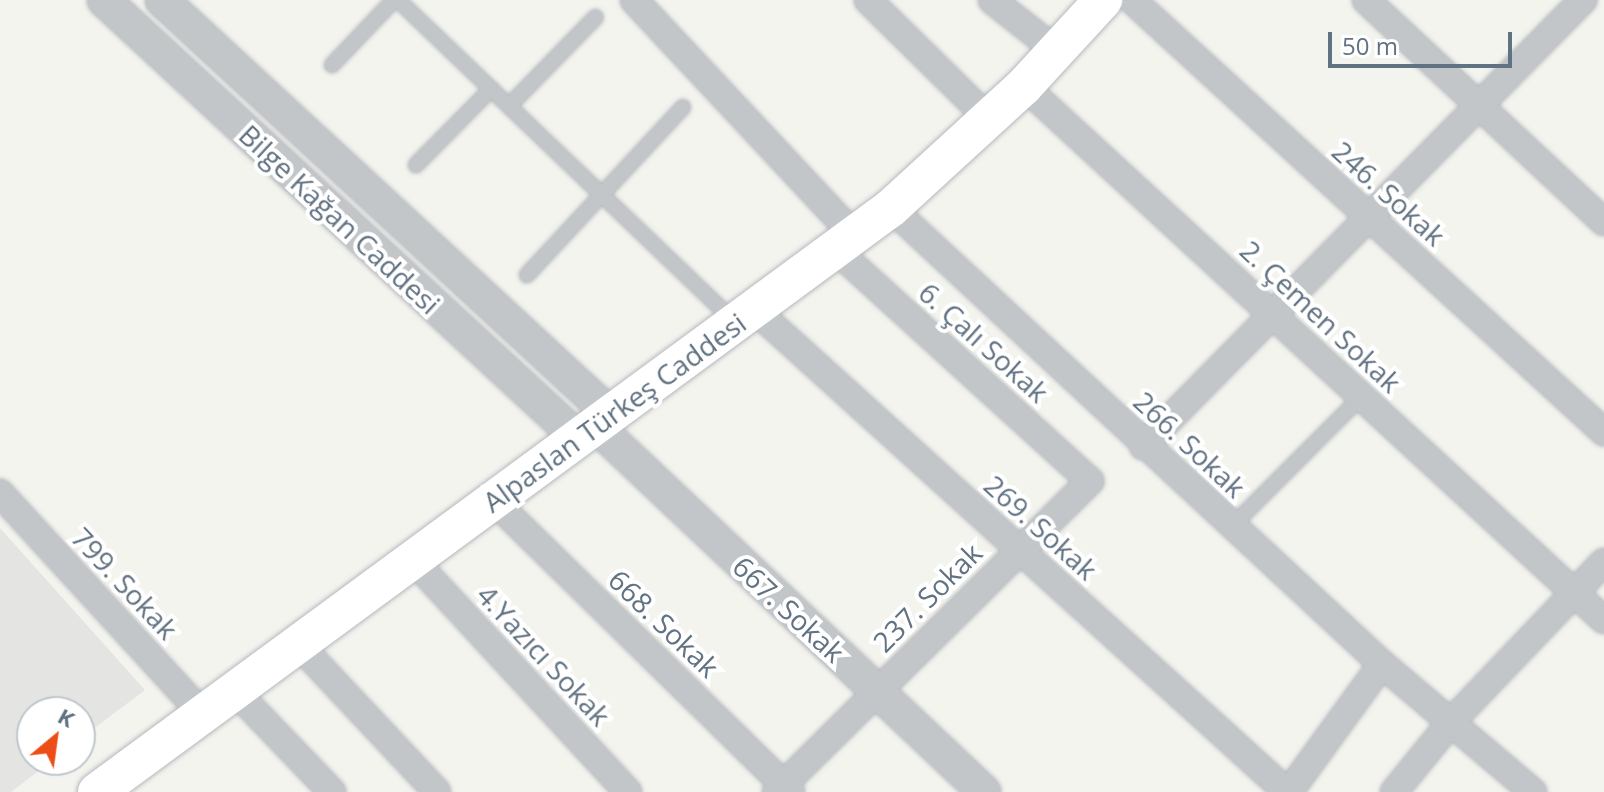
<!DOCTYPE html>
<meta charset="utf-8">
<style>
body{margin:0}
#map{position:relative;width:1604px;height:792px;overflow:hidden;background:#f4f4ef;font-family:"Open Sans",sans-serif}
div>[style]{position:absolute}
.built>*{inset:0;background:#e4e5e3}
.roads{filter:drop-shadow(0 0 2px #b5b9be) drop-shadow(0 0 2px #b5b9be)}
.service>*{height:14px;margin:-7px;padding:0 7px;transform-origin:7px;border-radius:7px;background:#c3c6c9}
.minor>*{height:26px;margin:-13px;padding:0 13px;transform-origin:13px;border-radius:13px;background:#c3c6c9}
.tertiary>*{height:32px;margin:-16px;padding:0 16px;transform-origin:16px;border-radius:16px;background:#c3c6c9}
.secondary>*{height:38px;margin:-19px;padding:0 19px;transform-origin:19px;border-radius:19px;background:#fff}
span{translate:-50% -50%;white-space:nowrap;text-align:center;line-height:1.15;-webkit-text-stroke:8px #fff;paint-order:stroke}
.street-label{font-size:28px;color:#617282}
.north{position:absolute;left:16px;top:696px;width:80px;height:80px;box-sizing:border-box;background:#fff;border:2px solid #c0c7cd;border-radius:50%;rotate:29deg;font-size:22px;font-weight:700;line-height:32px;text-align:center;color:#617282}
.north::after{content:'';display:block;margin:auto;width:28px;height:36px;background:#ed4e16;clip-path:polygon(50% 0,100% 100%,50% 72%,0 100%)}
.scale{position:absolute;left:1328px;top:32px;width:184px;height:36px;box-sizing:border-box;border:4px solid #617282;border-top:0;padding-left:10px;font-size:24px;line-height:28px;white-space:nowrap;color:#617282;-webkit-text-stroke:6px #fff;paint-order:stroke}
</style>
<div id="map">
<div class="built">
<div style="clip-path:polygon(0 528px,145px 690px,80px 739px,80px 712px,32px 712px,32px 760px,53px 760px,11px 792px,0 792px)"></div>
</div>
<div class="roads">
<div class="service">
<div style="left:398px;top:0;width:466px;rotate:43.7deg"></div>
<div style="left:332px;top:65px;width:90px;rotate:-46.4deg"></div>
<div style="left:509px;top:106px;width:124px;rotate:-45.7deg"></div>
<div style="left:416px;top:165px;width:107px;rotate:-45.4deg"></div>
<div style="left:527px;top:275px;width:229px;rotate:-47.1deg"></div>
<div style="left:1232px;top:526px;width:182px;rotate:-45deg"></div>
</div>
<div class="minor">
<div style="left:634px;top:0;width:322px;rotate:46.9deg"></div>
<div style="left:868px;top:0;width:170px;rotate:44.5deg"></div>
<div style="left:992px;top:0;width:84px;rotate:38.2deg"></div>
<div style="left:1132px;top:0;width:640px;rotate:42.47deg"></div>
<div style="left:1366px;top:0;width:325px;rotate:43deg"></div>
<div style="left:1024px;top:86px;width:788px;rotate:42.64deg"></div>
<div style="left:891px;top:208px;width:670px;rotate:42.88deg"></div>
<div style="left:1382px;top:664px;width:198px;rotate:40.3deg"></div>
<div style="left:754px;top:309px;width:719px;rotate:42.18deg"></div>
<div style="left:1143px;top:446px;width:627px;rotate:-45.39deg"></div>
<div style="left:0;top:493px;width:302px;rotate:47.5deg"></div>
<div style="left:493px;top:500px;width:417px;rotate:44.4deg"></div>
<div style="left:414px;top:561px;width:315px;rotate:47.2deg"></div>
<div style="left:300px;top:646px;width:200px;rotate:46.8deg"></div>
<div style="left:236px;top:692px;width:139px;rotate:46.2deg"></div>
<div style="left:776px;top:792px;width:442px;rotate:-44.7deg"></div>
<div style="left:1090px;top:481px;width:345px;rotate:-137.7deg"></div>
<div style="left:1289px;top:792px;width:158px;rotate:-54deg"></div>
<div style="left:1394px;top:792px;width:90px;rotate:-50.8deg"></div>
<div style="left:1451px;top:722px;width:221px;rotate:-46.3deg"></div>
</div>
<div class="tertiary">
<div style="left:104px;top:0;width:644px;rotate:42.73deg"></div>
<div style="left:162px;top:0;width:610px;rotate:42.74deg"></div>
<div style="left:595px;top:425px;width:535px;rotate:43.33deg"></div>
</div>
<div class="secondary">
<div style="left:97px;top:792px;width:986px;rotate:-36.34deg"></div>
<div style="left:891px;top:208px;width:180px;rotate:-42.5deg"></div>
<div style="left:1024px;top:86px;width:117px;rotate:-47.4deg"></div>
</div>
</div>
<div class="street-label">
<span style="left:1389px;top:193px;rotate:42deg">246. Sokak</span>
<span style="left:340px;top:219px;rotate:43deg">Bilge Kağan Caddesi</span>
<span style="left:1321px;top:316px;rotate:43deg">2. Çemen Sokak</span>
<span style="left:984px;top:342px;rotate:42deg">6. Çalı Sokak</span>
<span style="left:614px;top:412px;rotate:-36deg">Alpaslan Türkeş Caddesi</span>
<span style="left:1190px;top:444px;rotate:43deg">266. Sokak</span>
<span style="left:1041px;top:527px;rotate:42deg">269. Sokak</span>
<span style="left:125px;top:583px;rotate:47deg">799. Sokak</span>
<span style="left:927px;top:597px;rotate:-45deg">237. Sokak</span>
<span style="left:789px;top:609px;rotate:43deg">667. Sokak</span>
<span style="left:664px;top:623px;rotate:44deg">668. Sokak</span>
<span style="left:544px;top:655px;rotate:47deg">4.Yazıcı Sokak</span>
</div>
<div class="north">K</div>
<div class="scale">50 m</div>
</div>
